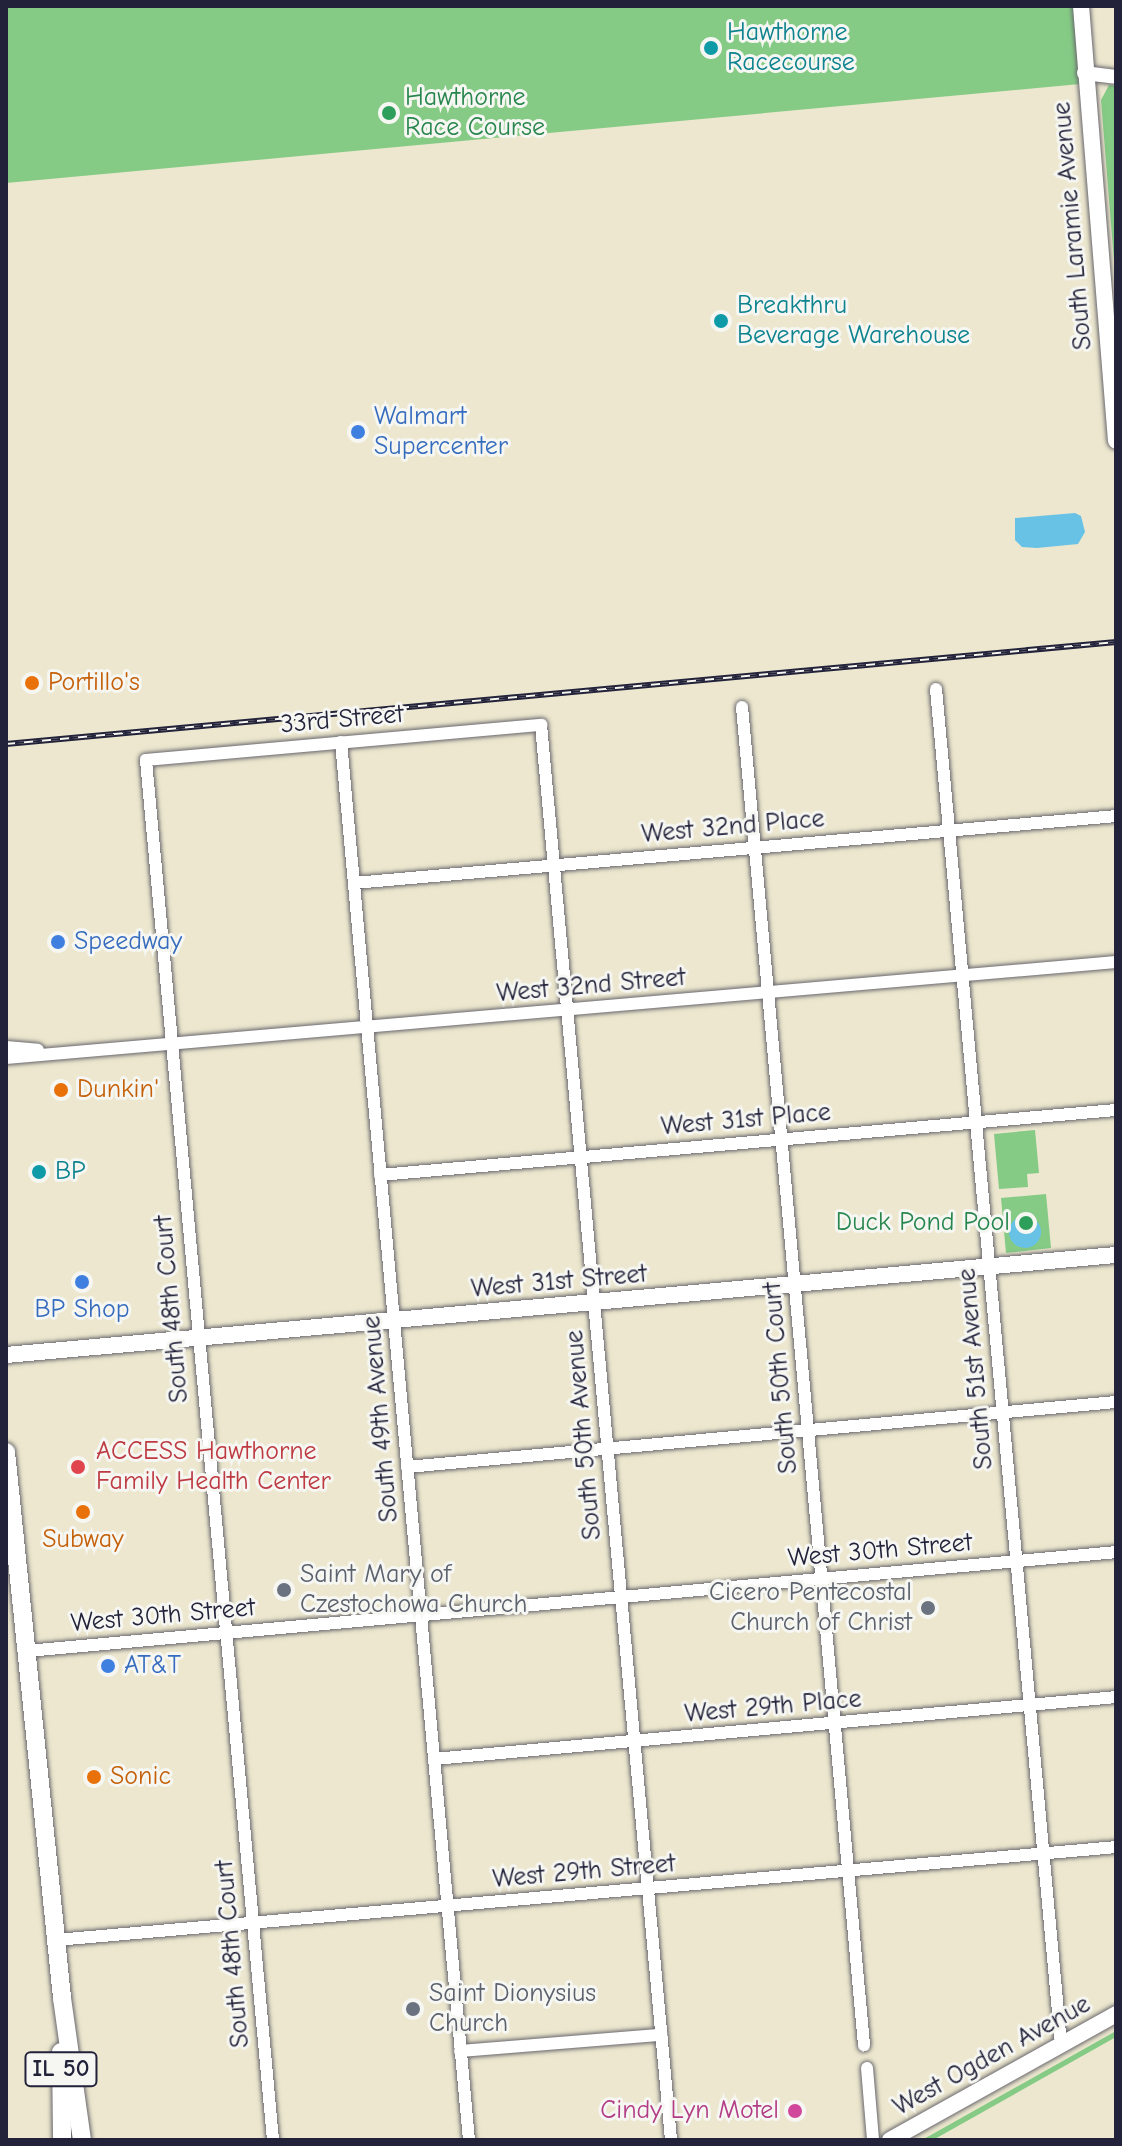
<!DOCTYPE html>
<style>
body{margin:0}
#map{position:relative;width:1122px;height:2146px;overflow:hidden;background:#ece7ce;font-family:"Comic Neue",sans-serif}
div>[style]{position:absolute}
.green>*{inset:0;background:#85cb85}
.water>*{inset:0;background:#68c2e6}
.round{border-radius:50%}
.roads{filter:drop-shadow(0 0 2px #69676e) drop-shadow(0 0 2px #69676e)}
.minor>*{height:12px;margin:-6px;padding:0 6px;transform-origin:6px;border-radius:6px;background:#fff}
.tertiary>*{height:14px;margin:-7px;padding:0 7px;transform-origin:7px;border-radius:7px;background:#fff}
.secondary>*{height:16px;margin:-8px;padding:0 8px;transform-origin:8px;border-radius:8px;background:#fff}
.primary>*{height:18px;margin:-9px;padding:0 9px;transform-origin:9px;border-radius:9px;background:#fff}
.rail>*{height:6px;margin-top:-3px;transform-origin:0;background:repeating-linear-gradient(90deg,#f6f6f2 0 9px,#22223b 0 18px);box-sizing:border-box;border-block:2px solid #22223b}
.dots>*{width:22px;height:22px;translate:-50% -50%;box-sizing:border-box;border:4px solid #f6f6f2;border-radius:50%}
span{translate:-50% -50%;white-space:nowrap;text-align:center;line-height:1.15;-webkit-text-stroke:6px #f6f6f2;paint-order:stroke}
.shield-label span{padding:2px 6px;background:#f6f6f2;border:2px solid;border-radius:6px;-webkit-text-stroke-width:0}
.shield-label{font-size:24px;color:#22223b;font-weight:700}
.culture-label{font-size:26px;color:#0d838f}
.left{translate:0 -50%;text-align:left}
.leisure-label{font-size:26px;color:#27864d}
.right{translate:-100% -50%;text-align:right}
.street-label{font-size:26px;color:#22223b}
.shop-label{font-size:26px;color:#366cbe}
.food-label{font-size:26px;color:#c56008}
.health-label{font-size:26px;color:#be3a42}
.worship-label{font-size:26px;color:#5b616d}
.hotel-label{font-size:26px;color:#b23c85}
.frame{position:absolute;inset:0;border:8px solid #22223b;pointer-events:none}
</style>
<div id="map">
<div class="green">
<div style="clip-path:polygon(6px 6px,1073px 6px,1080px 84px,6px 183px)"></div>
<div style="clip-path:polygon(1109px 85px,1116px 86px,1116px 286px,1101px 100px)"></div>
<div style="clip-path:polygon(1035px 1130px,1039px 1173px,1027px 1174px,1028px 1187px,999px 1189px,994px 1134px)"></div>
<div style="clip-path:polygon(1046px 1194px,1051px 1248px,1006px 1253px,1001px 1198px)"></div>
<div style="clip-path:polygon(1116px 2031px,1116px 2037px,933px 2140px,922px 2140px)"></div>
</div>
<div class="water">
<div style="clip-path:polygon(1075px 513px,1081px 516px,1085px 532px,1078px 544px,1037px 548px,1022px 547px,1015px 540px,1015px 518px)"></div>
<div class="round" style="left:1009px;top:1216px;width:32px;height:32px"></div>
</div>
<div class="roads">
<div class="minor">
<div style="left:936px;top:689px;width:1362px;rotate:84.73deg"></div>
<div style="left:742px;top:707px;width:1344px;rotate:84.79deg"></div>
<div style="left:341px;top:742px;width:1404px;rotate:84.77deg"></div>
<div style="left:354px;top:883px;width:765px;rotate:-5.02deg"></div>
<div style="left:6px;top:1047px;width:32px;rotate:5deg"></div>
<div style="left:6px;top:1058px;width:1114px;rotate:-4.94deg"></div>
<div style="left:380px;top:1175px;width:739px;rotate:-5.05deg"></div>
<div style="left:407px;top:1467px;width:712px;rotate:-5.24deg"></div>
<div style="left:27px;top:1651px;width:1093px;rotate:-5.19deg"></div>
<div style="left:434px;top:1759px;width:685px;rotate:-5.19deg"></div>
<div style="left:56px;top:1940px;width:1064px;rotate:-5.01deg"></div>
<div style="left:460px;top:2051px;width:202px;rotate:-4.6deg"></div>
<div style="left:867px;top:2068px;width:72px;rotate:85.2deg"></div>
<div style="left:273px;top:2140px;width:1386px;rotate:-95.26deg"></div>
<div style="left:146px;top:760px;width:397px;rotate:-5.1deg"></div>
<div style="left:541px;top:725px;width:1421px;rotate:84.75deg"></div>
</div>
<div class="tertiary">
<div style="left:1084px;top:73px;width:32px;rotate:7deg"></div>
</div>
<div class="secondary">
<div style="left:1081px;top:6px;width:436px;rotate:85.4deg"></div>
<div style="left:6px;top:1355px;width:1114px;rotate:-5.15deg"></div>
<div style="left:890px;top:2140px;width:259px;rotate:-29.1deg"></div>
</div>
<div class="primary">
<div style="left:6px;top:1452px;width:549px;rotate:84.14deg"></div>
<div style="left:62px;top:1998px;width:143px;rotate:82deg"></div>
<div style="left:61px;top:2052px;width:88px;rotate:89.3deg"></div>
</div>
</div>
<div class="rail">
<div style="left:6px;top:744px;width:1115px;rotate:-5.25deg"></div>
</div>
<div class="dots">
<div style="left:711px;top:48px;background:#0f9aa8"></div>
<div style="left:389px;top:113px;background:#2e9e5b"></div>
<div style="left:721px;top:321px;background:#0f9aa8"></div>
<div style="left:358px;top:432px;background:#3f7fe0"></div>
<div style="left:32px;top:683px;background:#e8710a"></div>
<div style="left:58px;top:942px;background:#3f7fe0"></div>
<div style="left:61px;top:1090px;background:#e8710a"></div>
<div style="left:39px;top:1172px;background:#0f9aa8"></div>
<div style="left:1026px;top:1223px;background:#2e9e5b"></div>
<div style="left:82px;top:1282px;background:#3f7fe0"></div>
<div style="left:78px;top:1467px;background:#e0444e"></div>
<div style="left:83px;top:1512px;background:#e8710a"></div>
<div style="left:284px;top:1590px;background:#6b7280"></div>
<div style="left:928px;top:1608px;background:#6b7280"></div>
<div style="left:108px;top:1666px;background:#3f7fe0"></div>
<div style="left:94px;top:1777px;background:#e8710a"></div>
<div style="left:413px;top:2009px;background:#6b7280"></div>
<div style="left:795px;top:2111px;background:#d1479c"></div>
</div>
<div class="shield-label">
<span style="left:61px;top:2069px">IL 50</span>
</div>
<div class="culture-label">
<span class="left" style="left:727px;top:48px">Hawthorne<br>Racecourse</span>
<span class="left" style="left:737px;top:321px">Breakthru<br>Beverage Warehouse</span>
<span class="left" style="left:55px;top:1172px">BP</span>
</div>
<div class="leisure-label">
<span class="left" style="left:405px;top:113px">Hawthorne<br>Race Course</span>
<span class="right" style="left:1010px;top:1223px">Duck Pond Pool</span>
</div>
<div class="street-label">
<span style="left:1073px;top:226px;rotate:-95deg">South Laramie Avenue</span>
<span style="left:342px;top:720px;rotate:-5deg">33rd Street</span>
<span style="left:733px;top:827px;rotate:-5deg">West 32nd Place</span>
<span style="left:591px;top:986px;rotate:-5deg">West 32nd Street</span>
<span style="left:746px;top:1120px;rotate:-5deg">West 31st Place</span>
<span style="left:559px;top:1282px;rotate:-5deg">West 31st Street</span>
<span style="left:172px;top:1309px;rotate:-95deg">South 48th Court</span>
<span style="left:976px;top:1369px;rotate:-95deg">South 51st Avenue</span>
<span style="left:781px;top:1378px;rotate:-95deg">South 50th Court</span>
<span style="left:381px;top:1419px;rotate:-95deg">South 49th Avenue</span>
<span style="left:584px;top:1435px;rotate:-95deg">South 50th Avenue</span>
<span style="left:880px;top:1551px;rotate:-5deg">West 30th Street</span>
<span style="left:163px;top:1616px;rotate:-5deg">West 30th Street</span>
<span style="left:773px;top:1707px;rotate:-5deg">West 29th Place</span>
<span style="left:584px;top:1872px;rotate:-5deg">West 29th Street</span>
<span style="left:233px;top:1954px;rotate:-95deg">South 48th Court</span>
<span style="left:992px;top:2056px;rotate:-29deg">West Ogden Avenue</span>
</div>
<div class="shop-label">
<span class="left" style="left:374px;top:432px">Walmart<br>Supercenter</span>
<span class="left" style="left:74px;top:942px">Speedway</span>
<span style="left:82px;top:1310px">BP Shop</span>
<span class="left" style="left:124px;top:1666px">AT&amp;T</span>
</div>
<div class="food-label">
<span class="left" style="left:48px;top:683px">Portillo's</span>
<span class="left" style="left:77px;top:1090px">Dunkin'</span>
<span style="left:83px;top:1540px">Subway</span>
<span class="left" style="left:110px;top:1777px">Sonic</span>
</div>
<div class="health-label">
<span class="left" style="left:96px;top:1467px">ACCESS Hawthorne<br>Family Health Center</span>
</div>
<div class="worship-label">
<span class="left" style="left:300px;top:1590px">Saint Mary of<br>Czestochowa Church</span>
<span class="right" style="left:912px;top:1608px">Cicero Pentecostal<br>Church of Christ</span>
<span class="left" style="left:429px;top:2009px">Saint Dionysius<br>Church</span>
</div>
<div class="hotel-label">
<span class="right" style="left:779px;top:2111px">Cindy Lyn Motel</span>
</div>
<div class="frame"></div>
</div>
